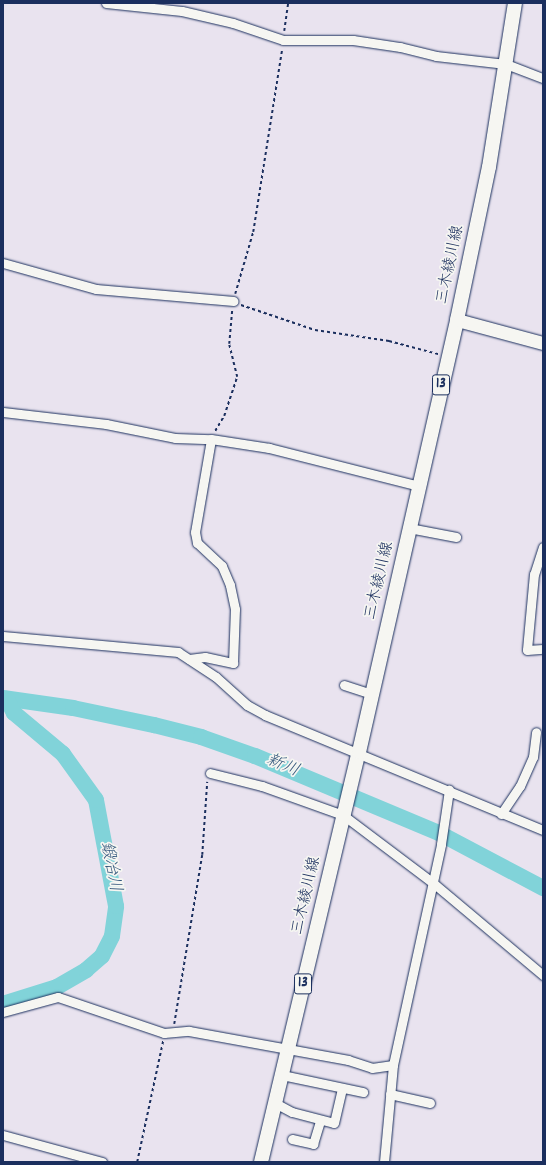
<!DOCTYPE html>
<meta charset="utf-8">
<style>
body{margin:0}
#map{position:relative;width:546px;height:1165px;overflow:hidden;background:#e9e3ef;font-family:Dekko,"Klee One",sans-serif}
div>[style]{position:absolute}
.river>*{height:16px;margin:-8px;padding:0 8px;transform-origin:8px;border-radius:8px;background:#81d3d9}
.path>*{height:1.5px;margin-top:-0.75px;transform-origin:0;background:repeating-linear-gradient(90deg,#1b2f5e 0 3px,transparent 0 6px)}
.roads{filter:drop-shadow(0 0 1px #1b2f5e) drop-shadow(0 0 1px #1b2f5e)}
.street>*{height:9px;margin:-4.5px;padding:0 4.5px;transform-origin:4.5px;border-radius:4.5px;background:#f6f6f2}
.secondary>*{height:13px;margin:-6.5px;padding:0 6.5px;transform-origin:6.5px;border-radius:6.5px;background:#f6f6f2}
.primary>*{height:14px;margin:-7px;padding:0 7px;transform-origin:7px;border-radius:7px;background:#f6f6f2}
span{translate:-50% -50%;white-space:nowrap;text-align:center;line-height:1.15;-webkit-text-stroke:3.5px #f6f6f2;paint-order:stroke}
.shield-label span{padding:1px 3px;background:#f6f6f2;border:1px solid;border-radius:3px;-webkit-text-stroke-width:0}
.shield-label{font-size:15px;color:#1b2f5e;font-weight:700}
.street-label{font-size:16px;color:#1b2f5e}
.water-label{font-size:17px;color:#34587d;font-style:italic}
.frame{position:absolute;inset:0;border:4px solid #1b2f5e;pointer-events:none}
</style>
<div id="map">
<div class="river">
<div style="left:3px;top:698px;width:71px;rotate:8.1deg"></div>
<div style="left:73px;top:708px;width:83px;rotate:11.9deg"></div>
<div style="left:154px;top:725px;width:49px;rotate:14.3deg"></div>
<div style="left:201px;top:737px;width:57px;rotate:19.4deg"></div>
<div style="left:255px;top:756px;width:199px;rotate:22.7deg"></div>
<div style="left:439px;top:833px;width:118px;rotate:27.9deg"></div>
<div style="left:3px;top:1004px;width:57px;rotate:-17.5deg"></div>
<div style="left:57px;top:987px;width:34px;rotate:-30deg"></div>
<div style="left:86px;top:970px;width:21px;rotate:-41deg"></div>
<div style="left:102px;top:956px;width:22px;rotate:-63deg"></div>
<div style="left:112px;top:936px;width:30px;rotate:-82deg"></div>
<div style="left:116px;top:906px;width:108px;rotate:-100.7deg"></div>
<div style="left:96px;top:800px;width:57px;rotate:-125.7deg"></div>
<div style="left:63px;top:754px;width:64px;rotate:-140.1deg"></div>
<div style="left:14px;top:713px;width:16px;rotate:-117deg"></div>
</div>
<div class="path">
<div style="left:284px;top:31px;width:28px;rotate:-82deg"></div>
<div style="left:235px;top:294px;width:65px;rotate:-73.8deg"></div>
<div style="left:253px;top:232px;width:186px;rotate:-81deg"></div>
<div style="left:241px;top:305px;width:78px;rotate:18.7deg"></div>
<div style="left:315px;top:330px;width:75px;rotate:8.5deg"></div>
<div style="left:389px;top:341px;width:51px;rotate:14.9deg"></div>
<div style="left:215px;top:431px;width:17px;rotate:-59deg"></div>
<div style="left:224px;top:416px;width:41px;rotate:-71.6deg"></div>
<div style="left:237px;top:377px;width:34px;rotate:-104deg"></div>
<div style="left:229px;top:344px;width:35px;rotate:-85deg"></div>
<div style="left:174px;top:1024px;width:171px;rotate:-80.6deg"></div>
<div style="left:202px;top:855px;width:73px;rotate:-86.1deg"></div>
<div style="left:137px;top:1162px;width:124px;rotate:-77.9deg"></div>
</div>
<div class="roads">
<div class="street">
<div style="left:106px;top:3px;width:76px;rotate:6deg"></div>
<div style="left:182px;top:11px;width:52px;rotate:13.2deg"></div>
<div style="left:233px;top:23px;width:53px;rotate:18.8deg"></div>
<div style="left:283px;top:40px;width:70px"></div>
<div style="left:353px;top:40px;width:48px;rotate:8.5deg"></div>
<div style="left:400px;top:47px;width:37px;rotate:14deg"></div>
<div style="left:436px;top:56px;width:70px;rotate:6.5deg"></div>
<div style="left:506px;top:64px;width:40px;rotate:21deg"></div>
<div style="left:3px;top:263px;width:97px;rotate:15.6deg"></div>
<div style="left:96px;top:289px;width:138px;rotate:5deg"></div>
<div style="left:3px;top:412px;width:104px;rotate:6.6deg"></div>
<div style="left:106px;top:424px;width:70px;rotate:11.5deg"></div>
<div style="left:175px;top:438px;width:36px;rotate:2deg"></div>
<div style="left:211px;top:439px;width:59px;rotate:8.8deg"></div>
<div style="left:269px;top:448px;width:155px;rotate:14.2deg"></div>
<div style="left:409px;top:528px;width:48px;rotate:10.8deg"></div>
<div style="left:543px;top:547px;width:28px;rotate:108deg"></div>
<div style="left:534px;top:574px;width:76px;rotate:95.3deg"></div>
<div style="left:527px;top:650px;width:16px;rotate:-4deg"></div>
<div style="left:3px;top:636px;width:176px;rotate:5.2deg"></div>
<div style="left:178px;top:652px;width:45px;rotate:33.3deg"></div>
<div style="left:216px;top:677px;width:42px;rotate:42.1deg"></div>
<div style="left:247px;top:705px;width:21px;rotate:29deg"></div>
<div style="left:265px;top:715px;width:301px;rotate:22.5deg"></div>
<div style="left:189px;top:659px;width:16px;rotate:-7deg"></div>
<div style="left:205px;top:657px;width:29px;rotate:12deg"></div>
<div style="left:233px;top:663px;width:54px;rotate:-87.9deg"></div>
<div style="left:235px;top:609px;width:25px;rotate:-102deg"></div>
<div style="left:230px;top:585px;width:21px;rotate:-113deg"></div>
<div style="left:222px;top:566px;width:34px;rotate:-137deg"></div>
<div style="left:197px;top:543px;width:11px;rotate:-100deg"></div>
<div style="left:195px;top:532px;width:94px;rotate:-80.2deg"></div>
<div style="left:344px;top:685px;width:29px;rotate:18deg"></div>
<div style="left:210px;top:773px;width:54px;rotate:14deg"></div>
<div style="left:262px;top:786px;width:86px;rotate:19.7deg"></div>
<div style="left:343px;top:815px;width:111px;rotate:37deg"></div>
<div style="left:432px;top:882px;width:145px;rotate:40deg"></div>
<div style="left:501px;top:814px;width:34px;rotate:-56deg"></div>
<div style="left:520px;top:786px;width:32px;rotate:-66deg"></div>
<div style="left:533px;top:757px;width:25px;rotate:-83deg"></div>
<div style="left:3px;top:1012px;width:57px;rotate:-15.3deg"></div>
<div style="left:58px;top:997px;width:112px;rotate:18.8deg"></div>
<div style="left:164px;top:1033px;width:25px;rotate:-5deg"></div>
<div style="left:189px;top:1031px;width:162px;rotate:10.3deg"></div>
<div style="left:348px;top:1060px;width:25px;rotate:18deg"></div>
<div style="left:372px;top:1068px;width:21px;rotate:-8deg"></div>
<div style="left:282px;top:1075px;width:83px;rotate:11.9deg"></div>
<div style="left:390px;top:1094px;width:41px;rotate:12.7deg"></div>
<div style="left:275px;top:1103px;width:19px;rotate:28deg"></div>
<div style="left:292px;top:1112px;width:43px;rotate:14.7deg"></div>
<div style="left:334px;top:1123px;width:36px;rotate:-77deg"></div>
<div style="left:3px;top:1135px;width:103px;rotate:15.3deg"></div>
<div style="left:292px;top:1139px;width:22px;rotate:13deg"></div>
<div style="left:313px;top:1144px;width:24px;rotate:-73deg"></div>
<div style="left:384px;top:1162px;width:97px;rotate:-84.7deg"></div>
<div style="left:393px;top:1065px;width:226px;rotate:-77.7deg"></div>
<div style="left:441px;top:844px;width:55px;rotate:-81.6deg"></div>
</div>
<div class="secondary">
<div style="left:457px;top:320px;width:89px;rotate:15deg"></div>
</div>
<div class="primary">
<div style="left:261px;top:1162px;width:422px;rotate:-76.6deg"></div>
<div style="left:359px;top:752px;width:443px;rotate:-77.2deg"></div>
<div style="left:457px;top:320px;width:156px;rotate:-78.2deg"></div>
<div style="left:489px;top:167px;width:166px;rotate:-81deg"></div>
</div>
</div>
<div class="shield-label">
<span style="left:441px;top:385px">13</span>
<span style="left:303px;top:984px">13</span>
</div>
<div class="street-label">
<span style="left:451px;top:265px;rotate:-78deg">三木綾川線</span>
<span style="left:380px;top:581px;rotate:-77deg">三木綾川線</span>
<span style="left:307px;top:896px;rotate:-77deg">三木綾川線</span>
</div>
<div class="water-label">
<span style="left:282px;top:767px;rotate:23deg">新川</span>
<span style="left:109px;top:867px;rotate:79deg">鍛冶川</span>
</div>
<div class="frame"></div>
</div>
